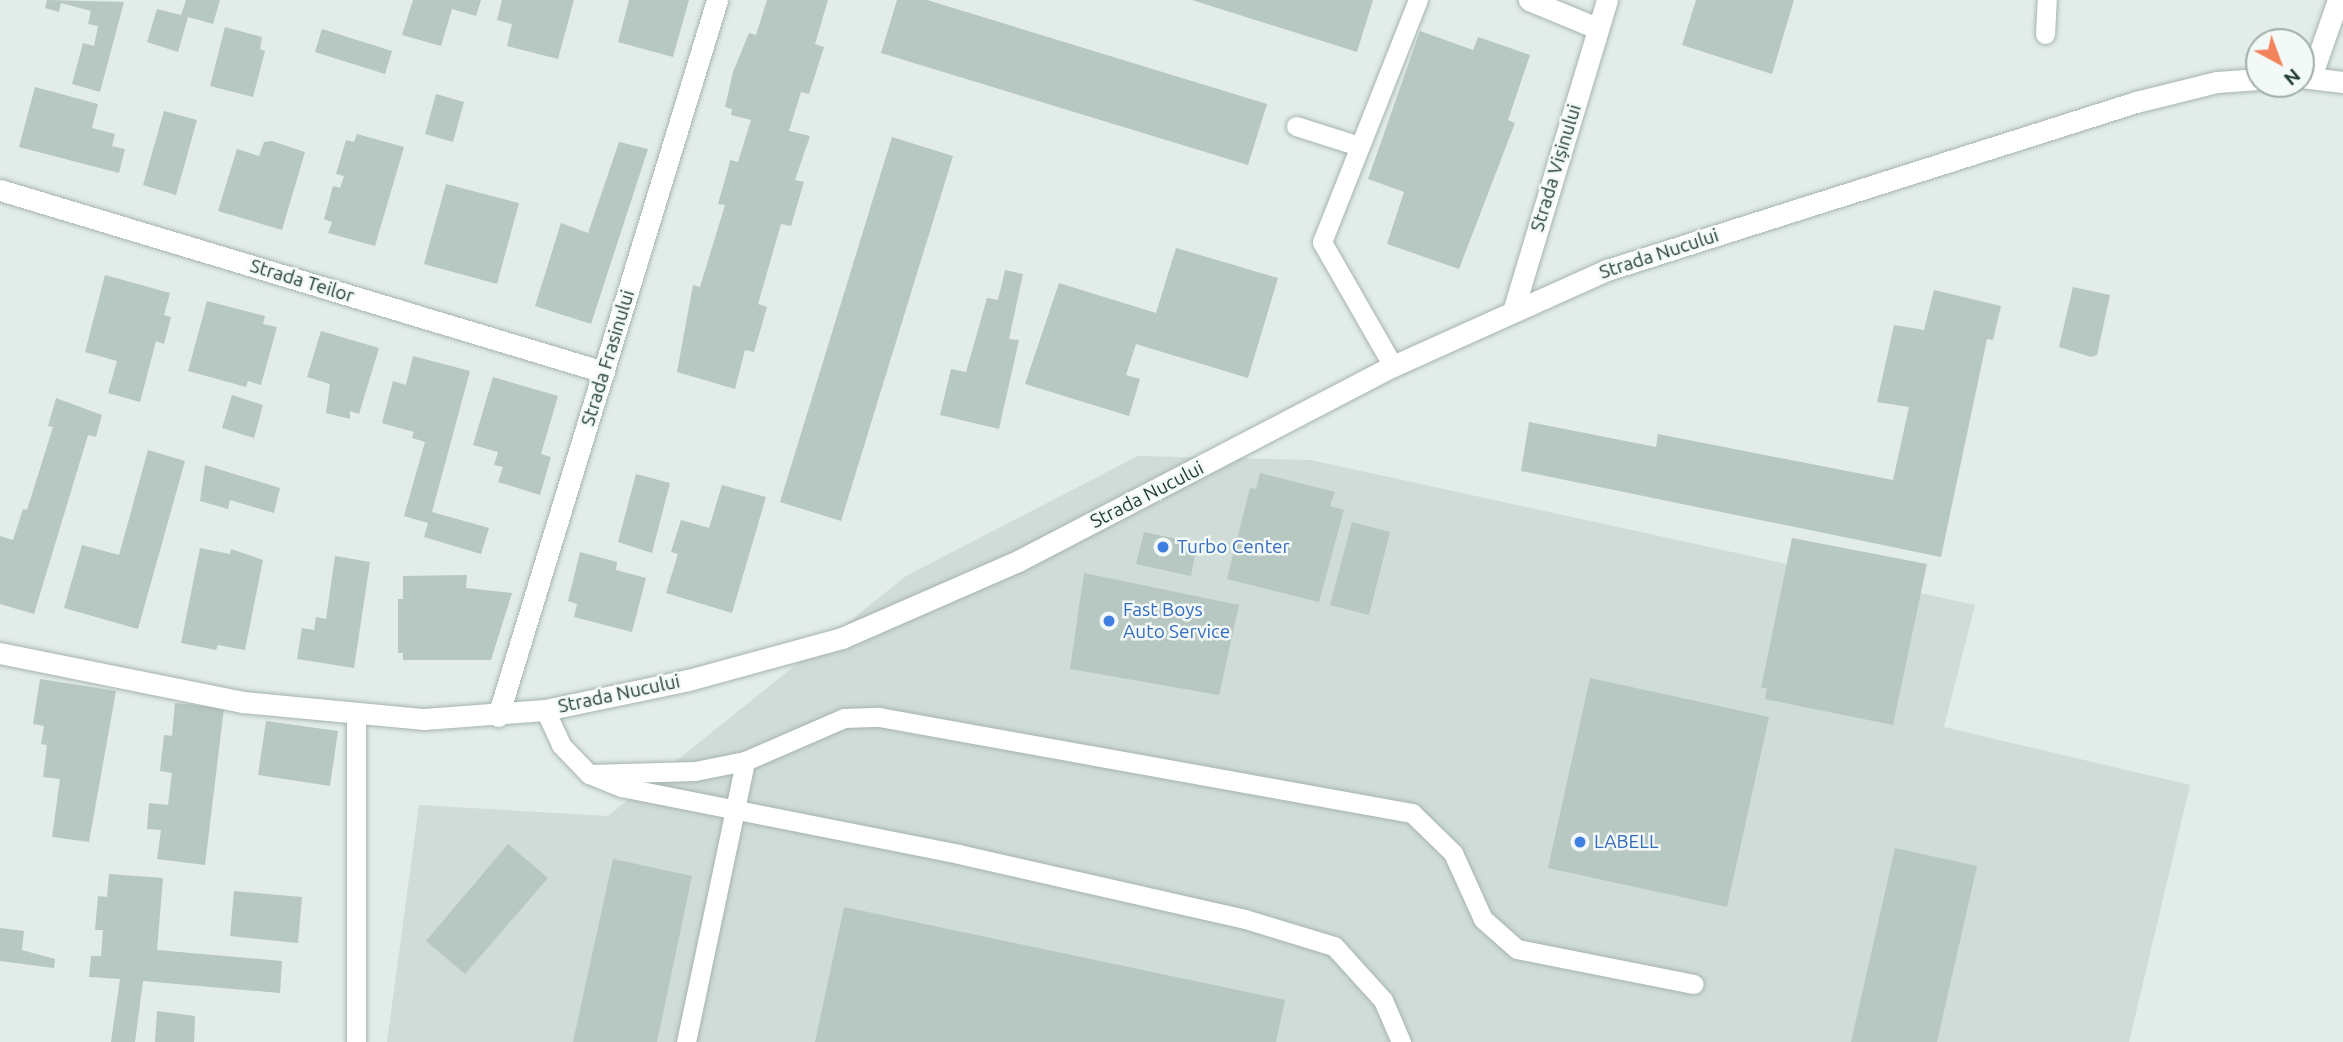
<!DOCTYPE html>
<meta charset="utf-8">
<style>
body{margin:0}
#map{position:relative;width:2343px;height:1042px;overflow:hidden;background:#e2ece8;font-family:Ubuntu,sans-serif}
div>[style]{position:absolute}
.built>*{inset:0;background:#d0dcd7}
.building>*{inset:0;background:#b7c7c1}
.roads{filter:drop-shadow(0 0 2px #a5b4af) drop-shadow(0 0 2px #a5b4af)}
.lane>*{height:19px;margin:-9.5px;padding:0 9.5px;transform-origin:9.5px;border-radius:9.5px;background:#fff}
.street>*{height:21px;margin:-10.5px;padding:0 10.5px;transform-origin:10.5px;border-radius:10.5px;background:#fff}
.dots>*{width:19px;height:19px;translate:-50% -50%;box-sizing:border-box;border:4px solid #f2f9f6;border-radius:50%}
span{translate:-50% -50%;white-space:nowrap;text-align:center;line-height:1.15;-webkit-text-stroke:5px #f2f9f6;paint-order:stroke}
.street-label{font-size:19px;color:#223d36}
.shop-label{font-size:19px;color:#366cbe}
.left{translate:0 -50%;text-align:left}
.north{position:absolute;left:2245px;top:28px;width:70px;height:70px;box-sizing:border-box;background:#f2f9f6;border:2px solid #9faea9;border-radius:50%;rotate:139deg;font-size:19px;font-weight:700;line-height:28px;text-align:center;color:#223d36}
.north::after{content:'';display:block;margin:auto;width:24px;height:32px;background:#f2825a;clip-path:polygon(50% 0,100% 100%,50% 72%,0 100%)}
</style>
<div id="map">
<div class="built">
<div style="clip-path:polygon(1138px 456px,1311px 460px,1975px 605px,1944px 727px,2190px 785px,2129px 1042px,387px 1042px,419px 805px,608px 816px,906px 576px)"></div>
</div>
<div class="building">
<div style="clip-path:polygon(47px 0,124px 2px,100px 92px,72px 84px,83px 43px,94px 46px,98px 26px,88px 24px,91px 11px,61px 3px,59px 12px,45px 8px)"></div>
<div style="clip-path:polygon(186px 0,220px 0,213px 24px,188px 17px,178px 52px,147px 42px,157px 9px,181px 15px)"></div>
<div style="clip-path:polygon(413px 0,481px 0,476px 16px,452px 9px,441px 46px,402px 35px)"></div>
<div style="clip-path:polygon(502px 0,574px 0,558px 59px,507px 46px,512px 24px,497px 20px)"></div>
<div style="clip-path:polygon(629px 0,689px 0,673px 57px,618px 42px)"></div>
<div style="clip-path:polygon(767px 0,828px 0,815px 44px,824px 47px,809px 94px,801px 92px,789px 131px,810px 136px,795px 180px,804px 182px,791px 226px,781px 224px,758px 304px,767px 307px,754px 352px,745px 350px,735px 389px,677px 372px,693px 285px,700px 287px,725px 205px,718px 204px,728px 169px,730px 160px,738px 162px,751px 120px,731px 115px,732px 109px,725px 107px,733px 72px,749px 33px,756px 35px)"></div>
<div style="clip-path:polygon(897px 0,927px 0,1267px 104px,1248px 165px,881px 53px)"></div>
<div style="clip-path:polygon(1192px 0,1373px 0,1357px 52px)"></div>
<div style="clip-path:polygon(1696px 0,1794px 0,1772px 74px,1682px 45px)"></div>
<div style="clip-path:polygon(225px 27px,262px 37px,260px 49px,265px 51px,253px 97px,210px 86px)"></div>
<div style="clip-path:polygon(322px 29px,392px 51px,385px 74px,315px 52px)"></div>
<div style="clip-path:polygon(1420px 31px,1473px 50px,1478px 37px,1530px 55px,1508px 120px,1515px 123px,1459px 269px,1387px 244px,1404px 192px,1368px 179px)"></div>
<div style="clip-path:polygon(35px 87px,98px 104px,92px 128px,115px 134px,112px 146px,125px 149px,119px 173px,19px 147px)"></div>
<div style="clip-path:polygon(436px 94px,464px 102px,453px 142px,425px 134px)"></div>
<div style="clip-path:polygon(164px 111px,197px 120px,176px 195px,143px 185px)"></div>
<div style="clip-path:polygon(357px 134px,404px 147px,375px 246px,328px 233px,332px 222px,324px 219px,333px 186px,340px 188px,344px 176px,336px 174px,346px 140px,354px 142px)"></div>
<div style="clip-path:polygon(892px 137px,953px 156px,841px 521px,780px 502px)"></div>
<div style="clip-path:polygon(272px 141px,305px 152px,282px 230px,218px 211px,237px 149px,259px 156px,264px 142px)"></div>
<div style="clip-path:polygon(619px 142px,648px 149px,591px 324px,535px 306px,561px 223px,588px 233px)"></div>
<div style="clip-path:polygon(446px 184px,519px 203px,497px 284px,424px 264px)"></div>
<div style="clip-path:polygon(1176px 248px,1278px 278px,1248px 378px,1136px 344px,1126px 375px,1140px 379px,1129px 416px,1025px 384px,1059px 283px,1156px 313px)"></div>
<div style="clip-path:polygon(1005px 270px,1023px 274px,1009px 339px,1019px 340px,999px 429px,940px 415px,951px 369px,966px 372px,987px 298px,998px 300px)"></div>
<div style="clip-path:polygon(105px 275px,170px 293px,164px 315px,171px 317px,164px 344px,156px 341px,140px 402px,108px 393px,117px 361px,85px 352px)"></div>
<div style="clip-path:polygon(2073px 287px,2110px 295px,2097px 355px,2091px 357px,2059px 347px)"></div>
<div style="clip-path:polygon(1934px 290px,2001px 306px,1993px 340px,1987px 339px,1941px 557px,1521px 471px,1529px 422px,1656px 447px,1658px 434px,1893px 480px,1909px 407px,1877px 402px,1894px 325px,1924px 330px)"></div>
<div style="clip-path:polygon(207px 301px,265px 316px,263px 324px,277px 327px,261px 385px,248px 381px,246px 387px,188px 371px)"></div>
<div style="clip-path:polygon(321px 331px,379px 348px,359px 414px,350px 411px,350px 419px,326px 413px,330px 384px,307px 377px)"></div>
<div style="clip-path:polygon(413px 356px,470px 371px,432px 512px,489px 528px,481px 554px,424px 537px,428px 523px,404px 516px,425px 442px,412px 438px,414px 432px,382px 423px,393px 381px,406px 385px)"></div>
<div style="clip-path:polygon(493px 377px,558px 396px,541px 454px,551px 457px,540px 495px,498px 482px,503px 467px,494px 465px,498px 452px,473px 445px)"></div>
<div style="clip-path:polygon(232px 395px,263px 405px,254px 438px,222px 428px)"></div>
<div style="clip-path:polygon(56px 398px,102px 415px,96px 437px,88px 435px,34px 614px,0 604px,0 536px,13px 540px,23px 509px,27px 510px,53px 427px,48px 426px)"></div>
<div style="clip-path:polygon(148px 450px,185px 461px,138px 629px,64px 608px,82px 545px,119px 555px)"></div>
<div style="clip-path:polygon(205px 465px,280px 488px,274px 513px,230px 500px,228px 509px,200px 501px)"></div>
<div style="clip-path:polygon(1260px 473px,1335px 492px,1330px 506px,1344px 510px,1319px 602px,1227px 579px,1250px 488px,1256px 489px)"></div>
<div style="clip-path:polygon(636px 474px,670px 483px,652px 553px,618px 542px)"></div>
<div style="clip-path:polygon(722px 485px,766px 497px,732px 613px,666px 593px,678px 554px,671px 552px,681px 520px,709px 528px)"></div>
<div style="clip-path:polygon(1352px 522px,1390px 532px,1369px 615px,1330px 605px)"></div>
<div style="clip-path:polygon(1144px 532px,1197px 543px,1191px 576px,1136px 564px)"></div>
<div style="clip-path:polygon(1792px 538px,1927px 564px,1893px 725px,1765px 699px,1767px 688px,1761px 688px)"></div>
<div style="clip-path:polygon(200px 548px,230px 554px,231px 549px,263px 560px,245px 650px,218px 645px,216px 650px,181px 643px)"></div>
<div style="clip-path:polygon(580px 552px,617px 562px,616px 570px,646px 578px,632px 632px,574px 617px,577px 604px,568px 601px)"></div>
<div style="clip-path:polygon(335px 556px,370px 562px,354px 668px,297px 659px,302px 628px,314px 630px,316px 617px,326px 619px)"></div>
<div style="clip-path:polygon(1084px 573px,1239px 605px,1219px 695px,1070px 669px)"></div>
<div style="clip-path:polygon(467px 575px,466px 588px,512px 593px,491px 660px,403px 660px,403px 653px,398px 653px,398px 599px,403px 599px,403px 576px)"></div>
<div style="clip-path:polygon(1590px 678px,1769px 717px,1727px 907px,1548px 868px)"></div>
<div style="clip-path:polygon(40px 679px,116px 691px,89px 842px,52px 837px,60px 779px,43px 777px,47px 745px,41px 744px,44px 726px,33px 724px)"></div>
<div style="clip-path:polygon(175px 703px,224px 708px,205px 865px,157px 859px,161px 830px,147px 829px,149px 803px,168px 805px,172px 773px,160px 771px,164px 735px,172px 736px)"></div>
<div style="clip-path:polygon(266px 721px,338px 731px,330px 786px,258px 775px)"></div>
<div style="clip-path:polygon(508px 844px,548px 878px,465px 974px,426px 941px)"></div>
<div style="clip-path:polygon(1895px 848px,1977px 866px,1937px 1042px,1851px 1042px)"></div>
<div style="clip-path:polygon(613px 859px,692px 876px,657px 1042px,573px 1042px)"></div>
<div style="clip-path:polygon(109px 874px,163px 878px,157px 950px,282px 961px,280px 993px,143px 981px,135px 1042px,111px 1042px,120px 979px,89px 977px,91px 956px,101px 956px,103px 930px,95px 930px,98px 896px,107px 897px)"></div>
<div style="clip-path:polygon(234px 891px,302px 897px,298px 943px,230px 936px)"></div>
<div style="clip-path:polygon(844px 907px,1285px 1000px,1276px 1042px,815px 1042px)"></div>
<div style="clip-path:polygon(0 928px,24px 931px,22px 950px,55px 959px,54px 968px,0 961px)"></div>
<div style="clip-path:polygon(157px 1011px,195px 1016px,194px 1042px,155px 1042px)"></div>
</div>
<div class="roads">
<div class="lane">
<div style="left:2045px;top:34px;width:34px;rotate:-87deg"></div>
<div style="left:1296px;top:126px;width:66px;rotate:17.6deg"></div>
<div style="left:1393px;top:366px;width:143px;rotate:-119.8deg"></div>
<div style="left:1322px;top:242px;width:260px;rotate:-68.4deg"></div>
<div style="left:545px;top:710px;width:38px;rotate:65deg"></div>
<div style="left:561px;top:745px;width:40px;rotate:46deg"></div>
<div style="left:589px;top:774px;width:35px;rotate:22deg"></div>
<div style="left:621px;top:787px;width:345px;rotate:11.2deg"></div>
<div style="left:959px;top:854px;width:293px;rotate:12.8deg"></div>
<div style="left:1245px;top:919px;width:93px;rotate:16.9deg"></div>
<div style="left:1334px;top:946px;width:73px;rotate:47.8deg"></div>
<div style="left:1383px;top:1000px;width:46px;rotate:66.8deg"></div>
<div style="left:356px;top:715px;width:327px;rotate:90deg"></div>
<div style="left:589px;top:774px;width:106px;rotate:-1.6deg"></div>
<div style="left:695px;top:771px;width:51px;rotate:-11.3deg"></div>
<div style="left:745px;top:761px;width:108px;rotate:-23.5deg"></div>
<div style="left:844px;top:718px;width:35px;rotate:-2deg"></div>
<div style="left:879px;top:717px;width:542px;rotate:10.21deg"></div>
<div style="left:1412px;top:813px;width:57px;rotate:44.3deg"></div>
<div style="left:1453px;top:853px;width:72px;rotate:65.6deg"></div>
<div style="left:1483px;top:919px;width:45px;rotate:41.4deg"></div>
<div style="left:1517px;top:949px;width:180px;rotate:11.2deg"></div>
<div style="left:686px;top:1042px;width:287px;rotate:-78.1deg"></div>
</div>
<div class="street">
<div style="left:1529px;top:0;width:74px;rotate:22.4deg"></div>
<div style="left:2301px;top:77px;width:42px;rotate:6.8deg"></div>
<div style="left:2311px;top:77px;width:82px;rotate:-70.7deg"></div>
<div style="left:0;top:190px;width:631px;rotate:16.77deg"></div>
<div style="left:1514px;top:308px;width:322px;rotate:-73.2deg"></div>
<div style="left:0;top:653px;width:248px;rotate:11.4deg"></div>
<div style="left:243px;top:702px;width:182px;rotate:5.4deg"></div>
<div style="left:424px;top:719px;width:121px;rotate:-4.3deg"></div>
<div style="left:545px;top:710px;width:146px;rotate:-11.8deg"></div>
<div style="left:688px;top:680px;width:160px;rotate:-15.3deg"></div>
<div style="left:842px;top:638px;width:192px;rotate:-23.6deg"></div>
<div style="left:1018px;top:561px;width:423px;rotate:-27.5deg"></div>
<div style="left:1393px;top:366px;width:235px;rotate:-24.2deg"></div>
<div style="left:1607px;top:270px;width:555px;rotate:-17.62deg"></div>
<div style="left:2136px;top:102px;width:83px;rotate:-13.9deg"></div>
<div style="left:2217px;top:82px;width:42px;rotate:-4.1deg"></div>
<div style="left:498px;top:716px;width:749px;rotate:-72.99deg"></div>
</div>
</div>
<div class="dots">
<div style="left:1163px;top:547px;background:#3f7fe0"></div>
<div style="left:1109px;top:621px;background:#3f7fe0"></div>
<div style="left:1580px;top:842px;background:#3f7fe0"></div>
</div>
<div class="street-label">
<span style="left:1556px;top:168px;rotate:-73deg">Strada Vișinului</span>
<span style="left:1659px;top:254px;rotate:-18deg">Strada Nucului</span>
<span style="left:302px;top:281px;rotate:17deg">Strada Teilor</span>
<span style="left:608px;top:358px;rotate:-73deg">Strada Frasinului</span>
<span style="left:1147px;top:495px;rotate:-27deg">Strada Nucului</span>
<span style="left:619px;top:694px;rotate:-12deg">Strada Nucului</span>
</div>
<div class="shop-label">
<span class="left" style="left:1177px;top:547px">Turbo Center</span>
<span class="left" style="left:1123px;top:621px">Fast Boys<br>Auto Service</span>
<span class="left" style="left:1594px;top:842px">LABELL</span>
</div>
<div class="north">N</div>
</div>
